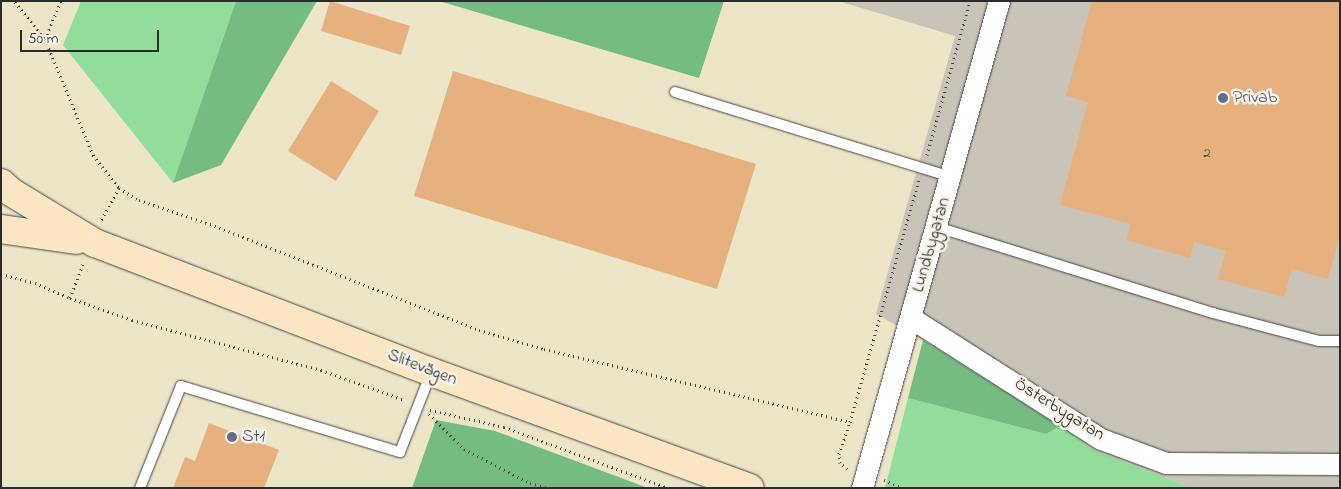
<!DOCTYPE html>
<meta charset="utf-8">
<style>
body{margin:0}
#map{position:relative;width:1341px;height:489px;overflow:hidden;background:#ece5c8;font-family:"Indie Flower",sans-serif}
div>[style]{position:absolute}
.industrial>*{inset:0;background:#c9c3b8}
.green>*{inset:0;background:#91dd99}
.forest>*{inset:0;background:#74bc81}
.building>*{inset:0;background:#e6b17f}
.path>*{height:3px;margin-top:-1.5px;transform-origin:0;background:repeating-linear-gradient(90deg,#484743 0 1px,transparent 0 5px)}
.roads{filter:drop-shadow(0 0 1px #484743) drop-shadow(0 0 1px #484743)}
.lane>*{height:10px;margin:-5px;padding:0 5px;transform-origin:5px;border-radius:5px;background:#fff}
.street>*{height:21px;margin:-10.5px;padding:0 10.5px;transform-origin:10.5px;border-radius:10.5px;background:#fff}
.secondary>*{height:28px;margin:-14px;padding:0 14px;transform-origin:14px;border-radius:14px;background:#fbe6c4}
.dots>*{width:14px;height:14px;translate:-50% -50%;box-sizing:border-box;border:2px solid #f7f3e8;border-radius:50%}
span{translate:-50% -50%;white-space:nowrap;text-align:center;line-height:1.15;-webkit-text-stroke:5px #f7f3e8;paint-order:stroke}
.number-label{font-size:15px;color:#5a4c40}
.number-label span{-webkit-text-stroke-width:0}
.service-label{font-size:18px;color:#4e5e75}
.left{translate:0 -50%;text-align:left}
.street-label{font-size:18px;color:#2b2b2b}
.frame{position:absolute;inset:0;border:2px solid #2b2b2b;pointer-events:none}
.scale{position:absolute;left:20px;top:30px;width:139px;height:22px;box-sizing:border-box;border:2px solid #2b2b2b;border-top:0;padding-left:6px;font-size:15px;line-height:18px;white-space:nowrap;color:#2b2b2b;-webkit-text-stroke:4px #f7f3e8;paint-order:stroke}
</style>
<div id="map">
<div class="industrial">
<div style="clip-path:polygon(838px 1px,1340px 1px,1340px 488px,1192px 488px,1096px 451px,923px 340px,876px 314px,955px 36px)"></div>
</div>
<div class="green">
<div style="clip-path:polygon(81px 1px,236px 1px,173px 183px,63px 45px)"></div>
<div style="clip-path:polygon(908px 398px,1046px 434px,1060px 426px,1096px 451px,1192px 488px,885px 488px)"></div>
</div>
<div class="forest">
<div style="clip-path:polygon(236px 1px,317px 1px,221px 165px,173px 183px)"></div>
<div style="clip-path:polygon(439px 1px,724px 1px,699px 78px)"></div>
<div style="clip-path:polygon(923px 340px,1060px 426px,1046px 434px,908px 398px)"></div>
<div style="clip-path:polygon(436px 420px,495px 431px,648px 488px,412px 488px)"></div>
</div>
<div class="building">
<div style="clip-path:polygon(330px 1px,410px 26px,401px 55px,321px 31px)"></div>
<div style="clip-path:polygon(1092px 1px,1340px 1px,1340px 236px,1328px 279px,1292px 269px,1284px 297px,1218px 279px,1226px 251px,1194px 242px,1190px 258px,1126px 240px,1131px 224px,1060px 205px,1088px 102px,1066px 96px)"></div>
<div style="clip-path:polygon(453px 71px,756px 164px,717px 289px,414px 196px)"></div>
<div style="clip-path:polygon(331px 81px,379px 111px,336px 181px,288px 151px)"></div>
<div style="clip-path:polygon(209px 423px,279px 450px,264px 488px,173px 488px,185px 457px,195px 461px)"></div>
</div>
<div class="path">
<div style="left:15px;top:2px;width:48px;rotate:51deg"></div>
<div style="left:45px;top:39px;width:126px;rotate:67.5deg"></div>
<div style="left:93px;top:155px;width:42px;rotate:51.8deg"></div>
<div style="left:119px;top:188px;width:37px;rotate:119deg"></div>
<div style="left:45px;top:39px;width:41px;rotate:-67.2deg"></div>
<div style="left:927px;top:155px;width:160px;rotate:-74.4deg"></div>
<div style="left:119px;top:188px;width:23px;rotate:31deg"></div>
<div style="left:139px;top:200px;width:75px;rotate:18.7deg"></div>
<div style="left:210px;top:224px;width:289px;rotate:21.5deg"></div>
<div style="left:479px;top:330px;width:68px;rotate:16.3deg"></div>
<div style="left:544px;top:349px;width:315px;rotate:13.4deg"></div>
<div style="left:850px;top:422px;width:252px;rotate:-74.1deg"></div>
<div style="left:1px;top:274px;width:35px;rotate:15deg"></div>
<div style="left:35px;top:283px;width:38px;rotate:23deg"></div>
<div style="left:70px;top:298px;width:39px;rotate:-69deg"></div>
<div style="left:70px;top:298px;width:66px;rotate:19.5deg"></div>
<div style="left:132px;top:320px;width:196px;rotate:14.8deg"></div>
<div style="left:321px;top:370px;width:89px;rotate:19.7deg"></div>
<div style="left:430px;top:410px;width:76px;rotate:12.9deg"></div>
<div style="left:504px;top:427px;width:175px;rotate:20.4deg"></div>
<div style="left:429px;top:414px;width:49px;rotate:45deg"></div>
<div style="left:464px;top:449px;width:74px;rotate:27.3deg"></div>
<div style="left:530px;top:483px;width:19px;rotate:16deg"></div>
<div style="left:847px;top:469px;width:9px;rotate:-139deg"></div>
<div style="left:840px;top:463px;width:9px;rotate:-96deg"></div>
<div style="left:839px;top:454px;width:34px;rotate:-71deg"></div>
<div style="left:884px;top:480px;width:20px;rotate:24deg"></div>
</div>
<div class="roads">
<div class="lane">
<div style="left:675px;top:92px;width:289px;rotate:17.1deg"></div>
<div style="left:937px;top:227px;width:289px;rotate:17.3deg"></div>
<div style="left:1213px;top:313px;width:110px;rotate:14.8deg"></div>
<div style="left:1319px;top:341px;width:21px"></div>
<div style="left:140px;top:488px;width:110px;rotate:-68.1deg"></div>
<div style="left:181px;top:386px;width:229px;rotate:16.8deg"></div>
<div style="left:400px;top:452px;width:85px;rotate:-68.6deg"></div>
</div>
<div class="street">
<div style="left:911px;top:318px;width:225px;rotate:32.5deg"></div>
<div style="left:1101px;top:439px;width:69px;rotate:20.3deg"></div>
<div style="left:1166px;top:463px;width:174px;rotate:0.3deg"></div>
<div style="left:862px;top:488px;width:506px;rotate:-74.29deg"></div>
</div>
<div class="secondary">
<div style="left:1px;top:183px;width:13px;rotate:42deg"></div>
<div style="left:11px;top:192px;width:98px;rotate:31.3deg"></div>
<div style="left:95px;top:243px;width:360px;rotate:21deg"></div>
<div style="left:431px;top:372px;width:339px;rotate:20deg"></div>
<div style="left:1px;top:229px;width:76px;rotate:8.3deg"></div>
</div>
</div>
<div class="dots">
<div style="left:1223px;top:98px;background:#5c6f8a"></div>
<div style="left:232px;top:437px;background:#5c6f8a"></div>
</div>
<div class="number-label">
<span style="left:1207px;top:154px">2</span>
</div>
<div class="service-label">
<span class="left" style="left:1233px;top:98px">Privab</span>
<span class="left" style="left:242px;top:437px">St1</span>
</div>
<div class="street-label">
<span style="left:932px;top:245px;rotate:-74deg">Lundbygatan</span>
<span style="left:422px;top:368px;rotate:21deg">Slitevägen</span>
<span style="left:1059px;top:410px;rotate:32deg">Österbygatan</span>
</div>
<div class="frame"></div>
<div class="scale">50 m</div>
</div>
